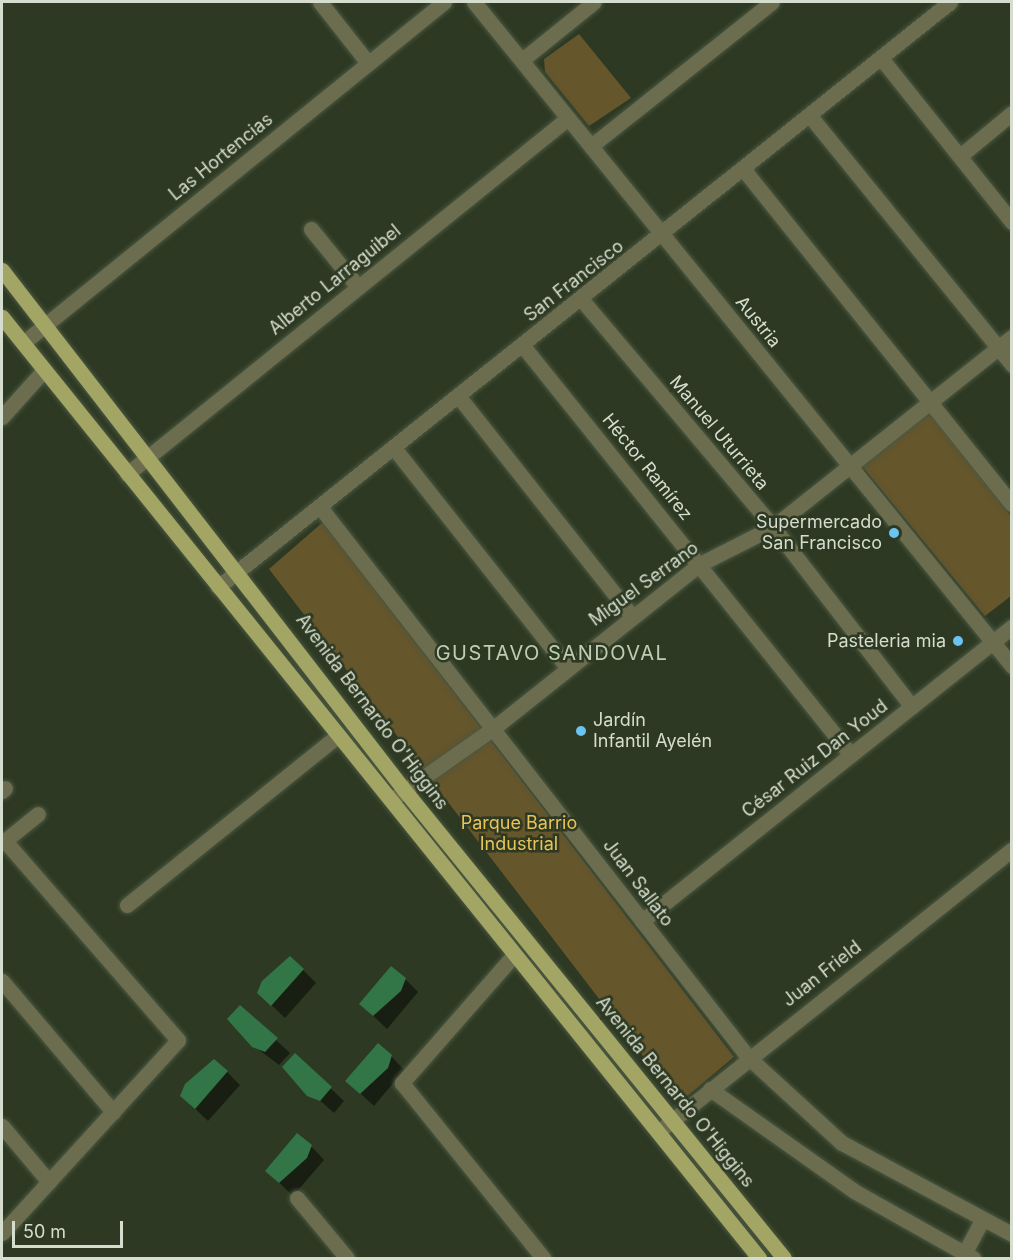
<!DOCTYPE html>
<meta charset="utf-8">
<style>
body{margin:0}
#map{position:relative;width:1013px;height:1260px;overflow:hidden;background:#2d3922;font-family:Inter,sans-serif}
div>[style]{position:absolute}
.green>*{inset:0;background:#65562c}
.shadow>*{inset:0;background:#0007}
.building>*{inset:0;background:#327647}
.roads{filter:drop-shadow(0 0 2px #4b5741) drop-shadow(0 0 2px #4b5741)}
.minor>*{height:15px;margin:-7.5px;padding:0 7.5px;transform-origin:7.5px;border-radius:7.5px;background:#6c6d4f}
.major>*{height:15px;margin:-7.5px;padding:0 7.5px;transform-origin:7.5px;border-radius:7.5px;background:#a2a564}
.dots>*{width:16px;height:16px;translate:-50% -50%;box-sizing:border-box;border:3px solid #2d3922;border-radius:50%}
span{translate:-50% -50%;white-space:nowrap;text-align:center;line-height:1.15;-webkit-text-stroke:5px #2d3922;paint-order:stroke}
.street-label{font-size:18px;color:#d5ddce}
.poi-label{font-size:18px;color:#d5ddce}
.right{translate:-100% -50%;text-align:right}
.left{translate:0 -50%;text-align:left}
.park-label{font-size:18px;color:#e8c358}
.neighbourhood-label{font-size:20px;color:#bfceb2;letter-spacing:1.5px}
.frame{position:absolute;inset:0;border:3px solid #d5ddce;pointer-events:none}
.scale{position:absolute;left:12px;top:1221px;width:111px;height:27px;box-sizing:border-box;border:3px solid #d5ddce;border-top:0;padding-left:8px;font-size:18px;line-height:21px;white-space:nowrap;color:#d5ddce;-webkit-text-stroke:4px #2d3922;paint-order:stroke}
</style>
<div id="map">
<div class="green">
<div style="clip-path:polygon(579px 34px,631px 98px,589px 126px,545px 72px,544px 59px)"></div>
<div style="clip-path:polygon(925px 405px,1011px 516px,1011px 596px,985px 616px,857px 460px)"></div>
<div style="clip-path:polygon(323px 522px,734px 1057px,679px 1103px,269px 569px)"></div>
</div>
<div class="shadow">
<div style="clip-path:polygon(303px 970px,316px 983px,285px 1018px,259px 993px)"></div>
<div style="clip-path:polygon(405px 979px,418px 992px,387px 1029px,361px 1004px)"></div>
<div style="clip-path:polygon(240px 1007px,290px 1053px,279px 1065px,254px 1046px)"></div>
<div style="clip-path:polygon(295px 1055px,344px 1101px,334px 1113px,297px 1080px)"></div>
<div style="clip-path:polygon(391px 1056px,404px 1070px,374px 1106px,347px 1081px)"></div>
<div style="clip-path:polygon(227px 1072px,240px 1085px,208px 1121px,182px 1096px)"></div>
<div style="clip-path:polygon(311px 1146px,324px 1160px,293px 1196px,267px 1171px)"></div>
</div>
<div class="building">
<div style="clip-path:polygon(290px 956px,304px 969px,271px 1006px,257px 993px,262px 981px)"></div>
<div style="clip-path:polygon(391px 966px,406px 978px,401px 991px,373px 1016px,359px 1004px)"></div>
<div style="clip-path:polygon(240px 1005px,278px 1038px,265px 1052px,252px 1047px,227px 1019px)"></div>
<div style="clip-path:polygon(378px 1043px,392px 1055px,388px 1068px,360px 1094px,345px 1081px)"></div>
<div style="clip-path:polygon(295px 1053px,332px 1087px,320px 1101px,307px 1096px,282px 1067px)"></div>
<div style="clip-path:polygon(214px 1059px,228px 1071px,195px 1109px,180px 1096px,185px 1084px)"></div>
<div style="clip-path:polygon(297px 1133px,312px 1145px,307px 1158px,279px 1183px,265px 1171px)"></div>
</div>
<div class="roads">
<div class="minor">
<div style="left:320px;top:2px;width:78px;rotate:51.8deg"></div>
<div style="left:474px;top:2px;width:855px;rotate:50.98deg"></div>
<div style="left:881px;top:58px;width:210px;rotate:51.4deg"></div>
<div style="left:522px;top:60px;width:92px;rotate:-38.9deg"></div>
<div style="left:810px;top:116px;width:321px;rotate:50.9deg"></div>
<div style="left:591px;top:146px;width:231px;rotate:-38.5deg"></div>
<div style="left:960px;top:156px;width:67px;rotate:-39.6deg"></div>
<div style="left:744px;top:170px;width:428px;rotate:51.3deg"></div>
<div style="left:311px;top:229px;width:75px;rotate:51deg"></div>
<div style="left:582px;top:300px;width:297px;rotate:49.9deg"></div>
<div style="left:773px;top:527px;width:227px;rotate:52.3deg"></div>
<div style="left:23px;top:343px;width:542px;rotate:-39.01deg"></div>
<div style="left:523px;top:346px;width:524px;rotate:51.27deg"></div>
<div style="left:459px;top:397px;width:278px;rotate:51.7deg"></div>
<div style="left:2px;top:417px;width:63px;rotate:-48.2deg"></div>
<div style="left:394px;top:448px;width:278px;rotate:51.7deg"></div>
<div style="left:127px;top:474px;width:567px;rotate:-38.91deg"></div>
<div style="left:320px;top:507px;width:697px;rotate:52.11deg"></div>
<div style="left:748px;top:1057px;width:127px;rotate:42.5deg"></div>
<div style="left:842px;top:1143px;width:193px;rotate:28.2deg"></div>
<div style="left:218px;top:587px;width:937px;rotate:-38.63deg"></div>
<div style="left:2px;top:791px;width:4px;rotate:-45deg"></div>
<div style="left:394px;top:798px;width:123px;rotate:-35.1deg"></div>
<div style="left:495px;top:727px;width:262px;rotate:-38.5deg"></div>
<div style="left:700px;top:564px;width:82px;rotate:-26.9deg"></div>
<div style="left:773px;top:527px;width:305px;rotate:-38.5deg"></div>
<div style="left:2px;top:843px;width:46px;rotate:-38.9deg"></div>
<div style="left:127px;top:905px;width:270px;rotate:-38.8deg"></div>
<div style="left:642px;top:921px;width:473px;rotate:-38.5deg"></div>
<div style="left:513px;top:956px;width:169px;rotate:131.2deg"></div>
<div style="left:402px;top:1083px;width:225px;rotate:51.1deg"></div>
<div style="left:2px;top:981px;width:172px;rotate:49.7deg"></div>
<div style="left:710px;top:1089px;width:176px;rotate:35.3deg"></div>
<div style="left:854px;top:1191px;width:137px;rotate:29.4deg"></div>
<div style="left:2px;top:1126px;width:73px;rotate:50deg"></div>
<div style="left:658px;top:1132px;width:453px;rotate:-38.6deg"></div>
<div style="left:297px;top:1198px;width:78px;rotate:50.2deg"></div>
<div style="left:2px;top:1233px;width:261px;rotate:-47.6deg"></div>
<div style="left:178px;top:1040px;width:264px;rotate:-131deg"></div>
<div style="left:964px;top:1254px;width:38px;rotate:-62deg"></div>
</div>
<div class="major">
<div style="left:2px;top:270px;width:659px;rotate:52.28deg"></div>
<div style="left:405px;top:791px;width:601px;rotate:50.94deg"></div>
<div style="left:2px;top:317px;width:1208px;rotate:51.18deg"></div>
</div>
</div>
<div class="dots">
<div style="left:894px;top:533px;background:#6ac3f1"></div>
<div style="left:958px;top:641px;background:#6ac3f1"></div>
<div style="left:581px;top:731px;background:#6ac3f1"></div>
</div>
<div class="street-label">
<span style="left:221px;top:157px;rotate:-39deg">Las Hortencias</span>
<span style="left:335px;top:280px;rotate:-39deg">Alberto Larraguibel</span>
<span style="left:574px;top:281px;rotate:-38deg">San Francisco</span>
<span style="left:758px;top:322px;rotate:51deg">Austria</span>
<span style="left:719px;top:433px;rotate:50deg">Manuel Uturrieta</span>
<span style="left:647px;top:467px;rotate:51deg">Héctor Ramírez</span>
<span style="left:644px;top:584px;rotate:-36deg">Miguel Serrano</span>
<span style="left:372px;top:712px;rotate:53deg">Avenida Bernardo O'Higgins</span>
<span style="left:815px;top:759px;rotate:-38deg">César Ruiz Dan Youd</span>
<span style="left:638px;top:883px;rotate:53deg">Juan Sallato</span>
<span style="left:822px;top:974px;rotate:-38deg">Juan Frield</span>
<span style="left:675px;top:1092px;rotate:51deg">Avenida Bernardo O'Higgins</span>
</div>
<div class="poi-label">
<span class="right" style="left:882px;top:533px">Supermercado<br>San Francisco</span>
<span class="right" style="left:946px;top:641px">Pasteleria mia</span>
<span class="left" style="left:593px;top:731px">Jardín<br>Infantil Ayelén</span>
</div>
<div class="park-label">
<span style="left:519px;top:834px">Parque Barrio<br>Industrial</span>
</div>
<div class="neighbourhood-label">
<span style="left:552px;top:653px">GUSTAVO SANDOVAL</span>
</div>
<div class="frame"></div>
<div class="scale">50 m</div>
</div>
